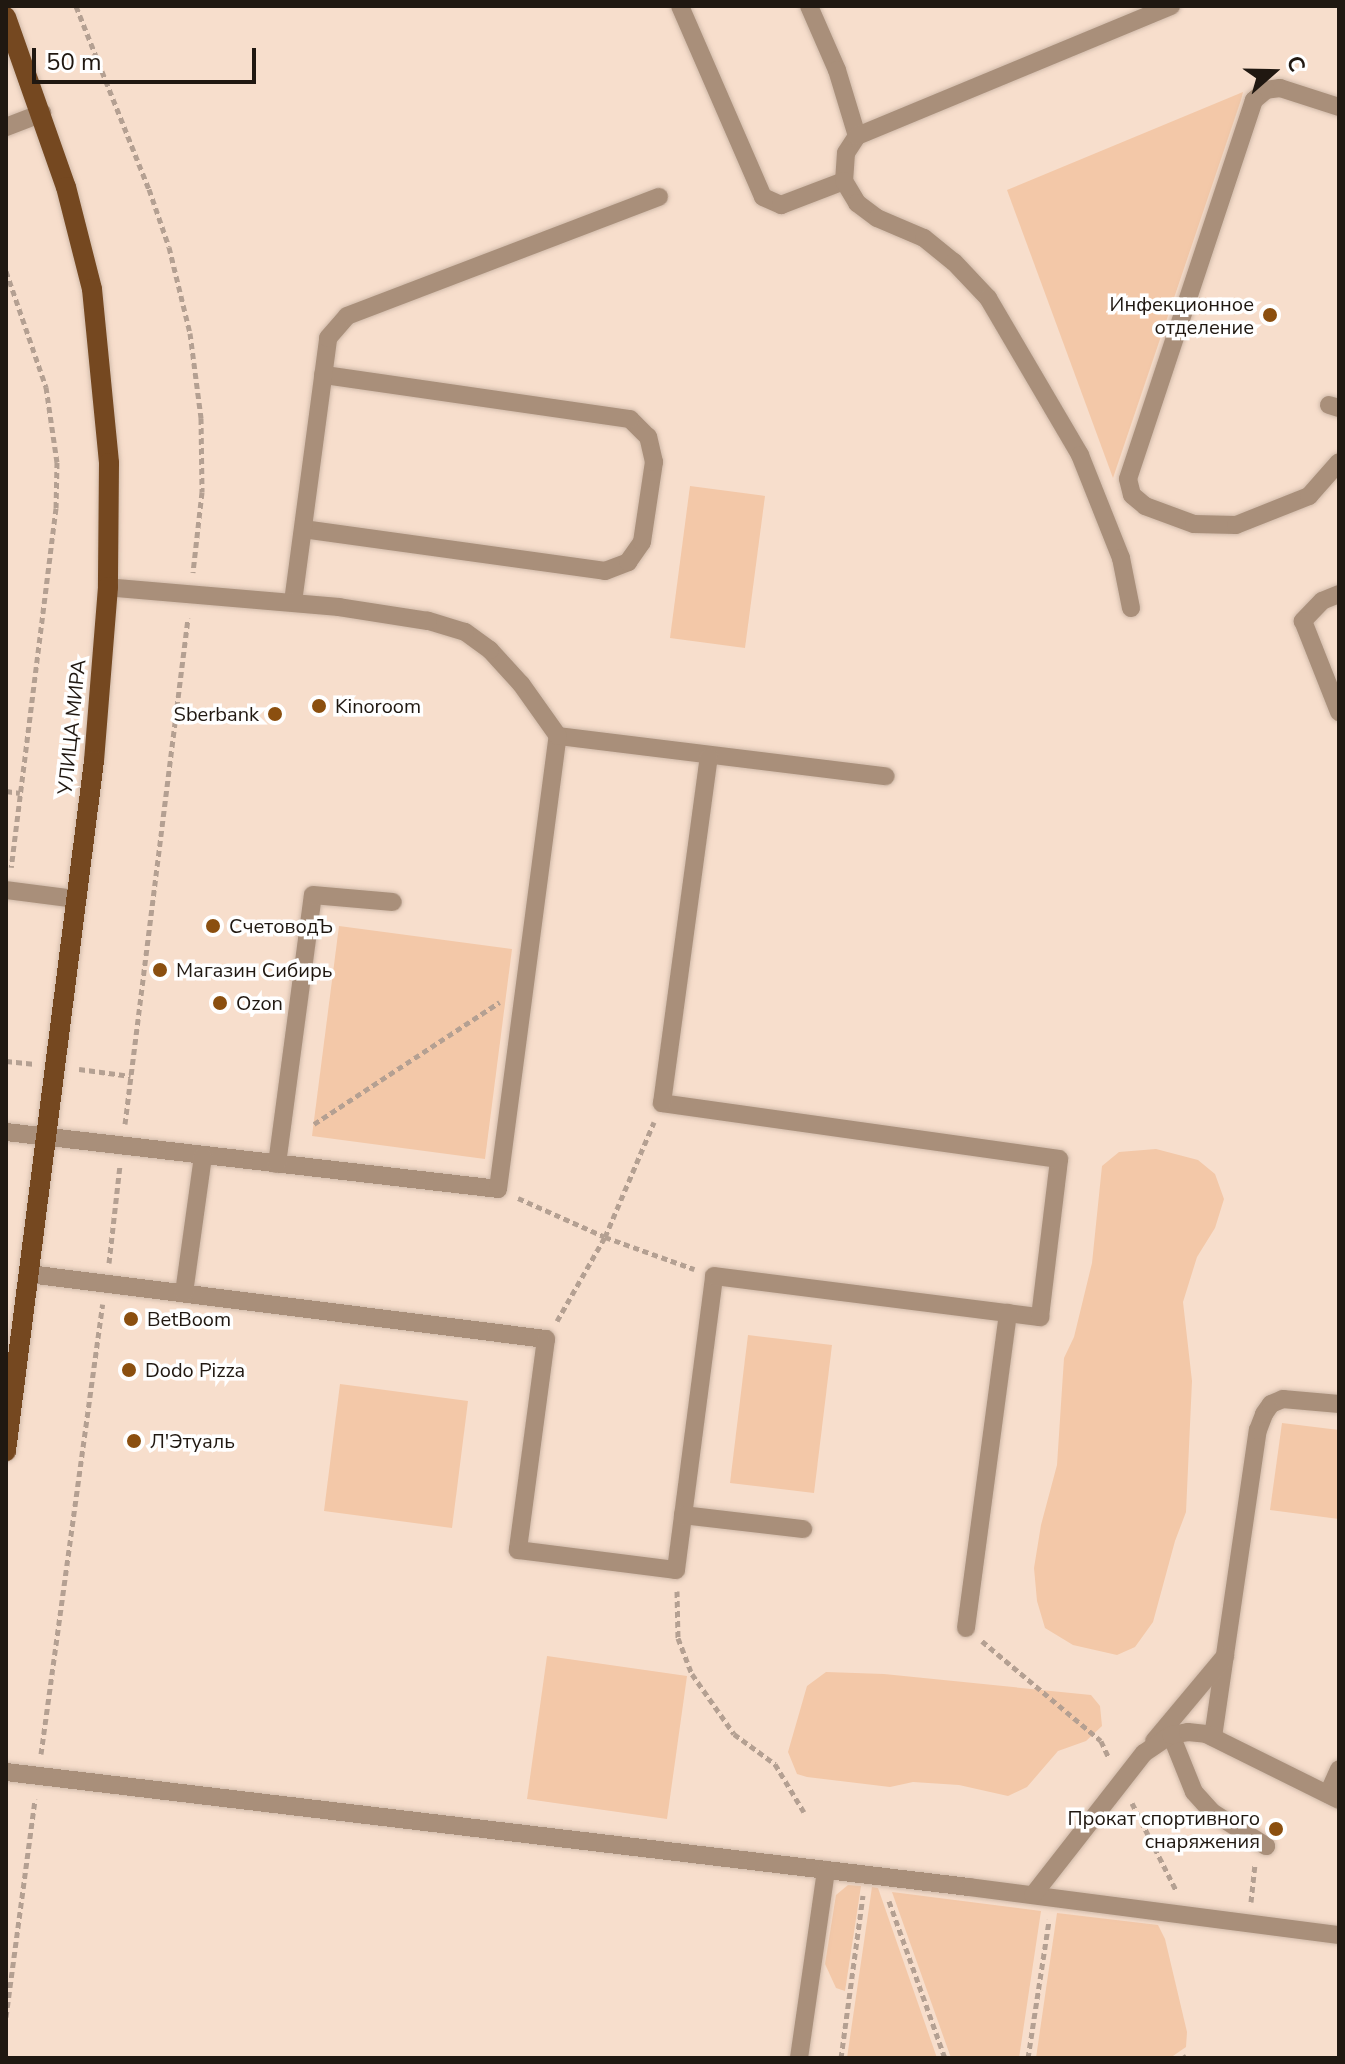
<!DOCTYPE html>
<meta charset="utf-8">
<style>
body{margin:0}
#map{position:relative;width:1345px;height:2064px;overflow:hidden;background:#f7decc;font-family:"Nunito Sans",sans-serif}
div>[style]{position:absolute}
.green>*{inset:0;background:#f3c8a8}
.path>*{height:5px;margin-top:-2.5px;transform-origin:0;background:repeating-linear-gradient(90deg,#b4a092 0 6px,transparent 0 10px)}
.roads{filter:drop-shadow(0 0 2px #d0baaa) drop-shadow(0 0 2px #d0baaa)}
.service>*{height:18px;margin:-9px;padding:0 9px;transform-origin:9px;border-radius:9px;background:#a98f7a}
.primary>*{height:20px;margin:-10px;padding:0 10px;transform-origin:10px;border-radius:10px;background:#754820}
.dots>*{width:22px;height:22px;translate:-50% -50%;box-sizing:border-box;border:4px solid #fff;border-radius:50%}
span{translate:-50% -50%;white-space:nowrap;text-align:center;line-height:1.15;-webkit-text-stroke:7px #fff;paint-order:stroke}
.poi-label{font-size:20px;color:#201811}
.right{translate:-100% -50%;text-align:right}
.left{translate:0 -50%;text-align:left}
.street-label{font-size:20px;color:#201811}
.frame{position:absolute;inset:0;border:8px solid #201811;pointer-events:none}
.north{position:absolute;left:1233px;top:32px;width:80px;height:80px;-webkit-text-stroke:6px #fff;paint-order:stroke;rotate:70deg;font-size:22px;font-weight:700;line-height:32px;text-align:center;color:#201811}
.north::after{content:'';display:block;margin:auto;width:28px;height:36px;background:#201811;clip-path:polygon(50% 0,100% 100%,50% 72%,0 100%)}
.scale{position:absolute;left:32px;top:48px;width:224px;height:36px;box-sizing:border-box;border:4px solid #201811;border-top:0;padding-left:10px;font-size:24px;line-height:28px;white-space:nowrap;color:#201811;-webkit-text-stroke:6px #fff;paint-order:stroke}
</style>
<div id="map">
<div class="green">
<div style="clip-path:polygon(1243px 92px,1241px 100px,1113px 478px,1007px 190px)"></div>
<div style="clip-path:polygon(690px 486px,765px 496px,745px 648px,670px 638px)"></div>
<div style="clip-path:polygon(339px 926px,512px 949px,485px 1159px,312px 1136px)"></div>
<div style="clip-path:polygon(1156px 1149px,1198px 1160px,1215px 1174px,1224px 1199px,1215px 1228px,1197px 1257px,1183px 1302px,1192px 1381px,1186px 1512px,1175px 1541px,1153px 1622px,1135px 1647px,1117px 1655px,1073px 1645px,1045px 1628px,1037px 1601px,1034px 1568px,1041px 1525px,1057px 1465px,1064px 1358px,1074px 1337px,1092px 1263px,1102px 1166px,1119px 1152px)"></div>
<div style="clip-path:polygon(748px 1335px,832px 1345px,814px 1493px,730px 1483px)"></div>
<div style="clip-path:polygon(340px 1384px,468px 1401px,452px 1528px,324px 1511px)"></div>
<div style="clip-path:polygon(1282px 1423px,1339px 1430px,1339px 1519px,1270px 1510px)"></div>
<div style="clip-path:polygon(547px 1656px,687px 1676px,667px 1819px,527px 1799px)"></div>
<div style="clip-path:polygon(826px 1672px,884px 1674px,1091px 1695px,1100px 1706px,1102px 1726px,1086px 1741px,1058px 1751px,1027px 1787px,1008px 1796px,959px 1785px,913px 1782px,890px 1787px,807px 1777px,797px 1774px,788px 1752px,807px 1686px)"></div>
<div style="clip-path:polygon(848px 1885px,861px 1886px,845px 1991px,836px 1988px,825px 1964px,836px 1895px)"></div>
<div style="clip-path:polygon(872px 1887px,878px 1888px,937px 2058px,847px 2058px)"></div>
<div style="clip-path:polygon(892px 1892px,1041px 1911px,1019px 2058px,951px 2058px)"></div>
<div style="clip-path:polygon(1057px 1913px,1158px 1925px,1165px 1939px,1187px 2032px,1186px 2047px,1170px 2058px,1036px 2058px)"></div>
</div>
<div class="path">
<div style="left:76px;top:6px;width:197px;rotate:68.3deg"></div>
<div style="left:149px;top:189px;width:61px;rotate:71deg"></div>
<div style="left:169px;top:247px;width:89px;rotate:76.3deg"></div>
<div style="left:190px;top:333px;width:86px;rotate:82.6deg"></div>
<div style="left:201px;top:418px;width:74px;rotate:89.2deg"></div>
<div style="left:202px;top:492px;width:81px;rotate:96.4deg"></div>
<div style="left:6px;top:271px;width:123px;rotate:71deg"></div>
<div style="left:46px;top:387px;width:76px;rotate:81.7deg"></div>
<div style="left:57px;top:462px;width:46px;rotate:91.2deg"></div>
<div style="left:56px;top:508px;width:362px;rotate:97.1deg"></div>
<div style="left:6px;top:791px;width:14px;rotate:8deg"></div>
<div style="left:6px;top:1061px;width:27px;rotate:6deg"></div>
<div style="left:79px;top:1069px;width:52px;rotate:7.7deg"></div>
<div style="left:125px;top:1124px;width:510px;rotate:-82.9deg"></div>
<div style="left:314px;top:1124px;width:222px;rotate:-33.3deg"></div>
<div style="left:518px;top:1198px;width:95px;rotate:24.1deg"></div>
<div style="left:605px;top:1237px;width:95px;rotate:19.8deg"></div>
<div style="left:109px;top:1263px;width:99px;rotate:-83.6deg"></div>
<div style="left:557px;top:1321px;width:97px;rotate:-60.3deg"></div>
<div style="left:605px;top:1237px;width:125px;rotate:-66.9deg"></div>
<div style="left:677px;top:1591px;width:47px;rotate:88.8deg"></div>
<div style="left:678px;top:1638px;width:39px;rotate:69deg"></div>
<div style="left:692px;top:1674px;width:73px;rotate:55deg"></div>
<div style="left:734px;top:1734px;width:51px;rotate:36.2deg"></div>
<div style="left:775px;top:1764px;width:56px;rotate:58.9deg"></div>
<div style="left:982px;top:1641px;width:155px;rotate:40deg"></div>
<div style="left:1101px;top:1741px;width:19px;rotate:65deg"></div>
<div style="left:41px;top:1754px;width:454px;rotate:-82.2deg"></div>
<div style="left:1132px;top:1803px;width:97px;rotate:63.2deg"></div>
<div style="left:889px;top:1901px;width:167px;rotate:70.4deg"></div>
<div style="left:1251px;top:1902px;width:38px;rotate:-84deg"></div>
<div style="left:6px;top:2017px;width:220px;rotate:-82.4deg"></div>
<div style="left:841px;top:2058px;width:164px;rotate:-82.3deg"></div>
<div style="left:1028px;top:2058px;width:140px;rotate:-81.3deg"></div>
<div style="left:1183px;top:2058px;width:4px;rotate:-34deg"></div>
</div>
<div class="roads">
<div class="service">
<div style="left:680px;top:6px;width:208px;rotate:66.5deg"></div>
<div style="left:763px;top:197px;width:20px;rotate:24deg"></div>
<div style="left:781px;top:205px;width:67px;rotate:-20.9deg"></div>
<div style="left:809px;top:6px;width:70px;rotate:66.4deg"></div>
<div style="left:837px;top:70px;width:69px;rotate:73.1deg"></div>
<div style="left:857px;top:136px;width:20px;rotate:123deg"></div>
<div style="left:846px;top:153px;width:28px;rotate:94deg"></div>
<div style="left:844px;top:181px;width:26px;rotate:59deg"></div>
<div style="left:857px;top:203px;width:25px;rotate:37deg"></div>
<div style="left:877px;top:218px;width:51px;rotate:23.1deg"></div>
<div style="left:924px;top:238px;width:38px;rotate:39deg"></div>
<div style="left:954px;top:262px;width:50px;rotate:46.6deg"></div>
<div style="left:988px;top:298px;width:182px;rotate:59.6deg"></div>
<div style="left:1080px;top:455px;width:111px;rotate:68.3deg"></div>
<div style="left:1121px;top:558px;width:51px;rotate:78.7deg"></div>
<div style="left:1339px;top:107px;width:62px;rotate:-162.1deg"></div>
<div style="left:1280px;top:88px;width:14px;rotate:172deg"></div>
<div style="left:1266px;top:90px;width:16px;rotate:140deg"></div>
<div style="left:1254px;top:100px;width:399px;rotate:108.4deg"></div>
<div style="left:1128px;top:479px;width:16px;rotate:76deg"></div>
<div style="left:1132px;top:495px;width:17px;rotate:40deg"></div>
<div style="left:1145px;top:506px;width:52px;rotate:20.2deg"></div>
<div style="left:1194px;top:524px;width:42px;rotate:1.4deg"></div>
<div style="left:1236px;top:525px;width:79px;rotate:-21.7deg"></div>
<div style="left:1309px;top:496px;width:45px;rotate:-48.6deg"></div>
<div style="left:6px;top:127px;width:39px;rotate:-21deg"></div>
<div style="left:857px;top:136px;width:340px;rotate:-22.5deg"></div>
<div style="left:1329px;top:405px;width:10px;rotate:17deg"></div>
<div style="left:303px;top:529px;width:305px;rotate:7.9deg"></div>
<div style="left:605px;top:571px;width:25px;rotate:-21deg"></div>
<div style="left:628px;top:562px;width:24px;rotate:-55deg"></div>
<div style="left:642px;top:542px;width:81px;rotate:-81.5deg"></div>
<div style="left:654px;top:462px;width:26px;rotate:-103deg"></div>
<div style="left:648px;top:437px;width:25px;rotate:-135deg"></div>
<div style="left:630px;top:419px;width:310px;rotate:-171.8deg"></div>
<div style="left:1339px;top:594px;width:18px;rotate:158deg"></div>
<div style="left:1322px;top:601px;width:28px;rotate:134deg"></div>
<div style="left:1303px;top:621px;width:98px;rotate:68.4deg"></div>
<div style="left:293px;top:602px;width:266px;rotate:-82.4deg"></div>
<div style="left:328px;top:338px;width:29px;rotate:-49deg"></div>
<div style="left:347px;top:316px;width:334px;rotate:-20.9deg"></div>
<div style="left:558px;top:736px;width:330px;rotate:7deg"></div>
<div style="left:6px;top:890px;width:70px;rotate:7.4deg"></div>
<div style="left:6px;top:1132px;width:495px;rotate:6.6deg"></div>
<div style="left:498px;top:1189px;width:457px;rotate:-82.5deg"></div>
<div style="left:558px;top:736px;width:64px;rotate:-125.4deg"></div>
<div style="left:521px;top:684px;width:46px;rotate:-132.4deg"></div>
<div style="left:490px;top:650px;width:31px;rotate:-144deg"></div>
<div style="left:465px;top:632px;width:39px;rotate:-163deg"></div>
<div style="left:428px;top:621px;width:90px;rotate:-171.1deg"></div>
<div style="left:339px;top:607px;width:232px;rotate:-175.1deg"></div>
<div style="left:277px;top:1164px;width:271px;rotate:-82.4deg"></div>
<div style="left:313px;top:895px;width:80px;rotate:5deg"></div>
<div style="left:29px;top:1274px;width:521px;rotate:7.17deg"></div>
<div style="left:546px;top:1339px;width:213px;rotate:97.6deg"></div>
<div style="left:518px;top:1550px;width:159px;rotate:7.2deg"></div>
<div style="left:676px;top:1570px;width:296px;rotate:-82.6deg"></div>
<div style="left:714px;top:1276px;width:329px;rotate:7.2deg"></div>
<div style="left:1040px;top:1317px;width:159px;rotate:-83.1deg"></div>
<div style="left:1059px;top:1159px;width:401px;rotate:-172deg"></div>
<div style="left:662px;top:1103px;width:349px;rotate:-82.3deg"></div>
<div style="left:184px;top:1293px;width:138px;rotate:-82.1deg"></div>
<div style="left:683px;top:1515px;width:121px;rotate:6.7deg"></div>
<div style="left:966px;top:1628px;width:318px;rotate:-82.4deg"></div>
<div style="left:1171px;top:1735px;width:61px;rotate:68deg"></div>
<div style="left:1194px;top:1792px;width:27px;rotate:48deg"></div>
<div style="left:1212px;top:1812px;width:64px;rotate:32.2deg"></div>
<div style="left:1213px;top:1737px;width:310px;rotate:-81.7deg"></div>
<div style="left:1258px;top:1430px;width:17px;rotate:-69deg"></div>
<div style="left:1264px;top:1414px;width:12px;rotate:-55deg"></div>
<div style="left:1271px;top:1404px;width:13px;rotate:-23deg"></div>
<div style="left:1283px;top:1399px;width:56px;rotate:5.1deg"></div>
<div style="left:1154px;top:1741px;width:111px;rotate:-50.1deg"></div>
<div style="left:6px;top:1772px;width:970px;rotate:6.81deg"></div>
<div style="left:969px;top:1887px;width:372px;rotate:7.4deg"></div>
<div style="left:1328px;top:1794px;width:27px;rotate:-66deg"></div>
<div style="left:1033px;top:1895px;width:180px;rotate:-52deg"></div>
<div style="left:1144px;top:1753px;width:32px;rotate:-34deg"></div>
<div style="left:1171px;top:1735px;width:17px;rotate:-10deg"></div>
<div style="left:1188px;top:1732px;width:18px;rotate:6deg"></div>
<div style="left:1206px;top:1734px;width:148px;rotate:26.4deg"></div>
<div style="left:799px;top:2058px;width:190px;rotate:-81.8deg"></div>
</div>
<div class="primary">
<div style="left:6px;top:17px;width:180px;rotate:70.6deg"></div>
<div style="left:66px;top:187px;width:105px;rotate:75.7deg"></div>
<div style="left:92px;top:289px;width:175px;rotate:84.4deg"></div>
<div style="left:109px;top:463px;width:124px;rotate:90.5deg"></div>
<div style="left:108px;top:587px;width:175px;rotate:94.6deg"></div>
<div style="left:94px;top:761px;width:696px;rotate:97.27deg"></div>
</div>
</div>
<div class="dots">
<div style="left:1270px;top:315px;background:#8b4f0f"></div>
<div style="left:319px;top:706px;background:#8b4f0f"></div>
<div style="left:275px;top:714px;background:#8b4f0f"></div>
<div style="left:213px;top:926px;background:#8b4f0f"></div>
<div style="left:160px;top:970px;background:#8b4f0f"></div>
<div style="left:220px;top:1003px;background:#8b4f0f"></div>
<div style="left:131px;top:1319px;background:#8b4f0f"></div>
<div style="left:129px;top:1370px;background:#8b4f0f"></div>
<div style="left:134px;top:1441px;background:#8b4f0f"></div>
<div style="left:1276px;top:1829px;background:#8b4f0f"></div>
</div>
<div class="poi-label">
<span class="right" style="left:1254px;top:316px">Инфекционное<br>отделение</span>
<span class="left" style="left:335px;top:706px">Kinoroom</span>
<span class="right" style="left:259px;top:714px">Sberbank</span>
<span class="left" style="left:229px;top:926px">СчетоводЪ</span>
<span class="left" style="left:176px;top:970px">Магазин Сибирь</span>
<span class="left" style="left:236px;top:1003px">Ozon</span>
<span class="left" style="left:147px;top:1319px">BetBoom</span>
<span class="left" style="left:145px;top:1370px">Dodo Pizza</span>
<span class="left" style="left:150px;top:1441px">Л'Этуаль</span>
<span class="right" style="left:1260px;top:1830px">Прокат спортивного<br>снаряжения</span>
</div>
<div class="street-label">
<span style="left:72px;top:727px;rotate:-84deg">УЛИЦА МИРА</span>
</div>
<div class="frame"></div>
<div class="north">С</div>
<div class="scale">50 m</div>
</div>
